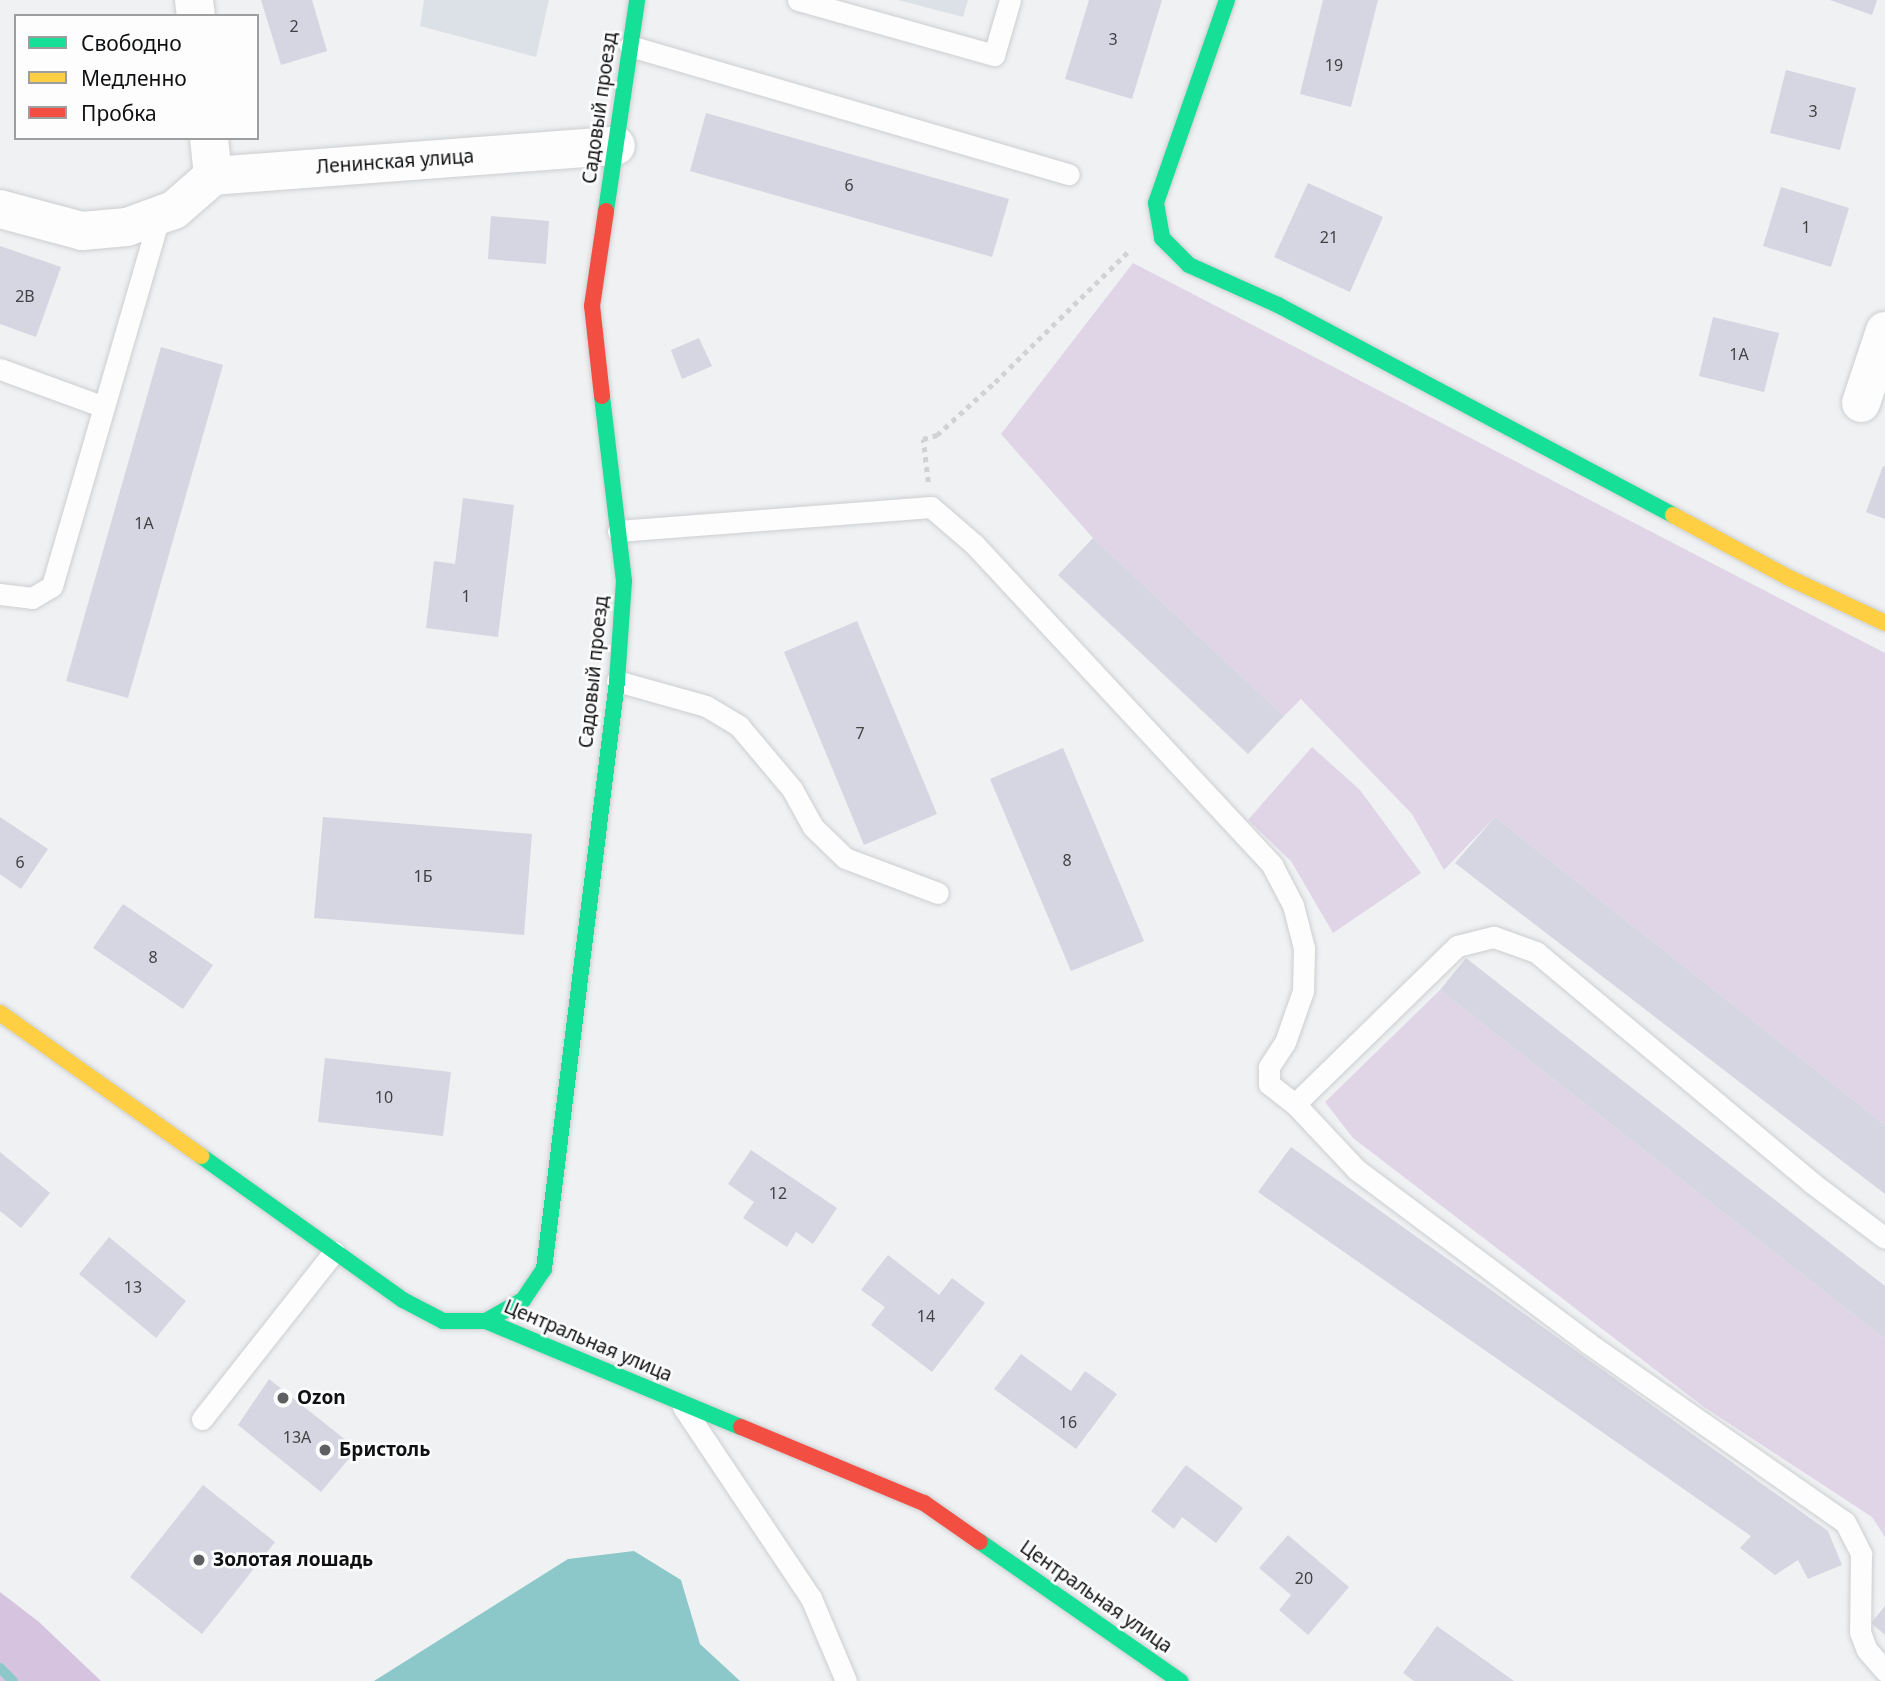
<!DOCTYPE html>
<meta charset="utf-8">
<style>
body{margin:0}
#map{position:relative;width:1885px;height:1681px;overflow:hidden;background:#eff1f3;font-family:"Noto Sans",sans-serif}
div>[style]{position:absolute}
.built>*{inset:0;background:#dce1e8}
.green>*{inset:0;background:#e0d4e7}
.forest>*{inset:0;background:#d6c3e0}
.water>*{inset:0;background:#8cc8c9}
.stream>*{height:10px;margin:-5px;padding:0 5px;transform-origin:5px;border-radius:5px;background:#8cc8c9}
.building>*{inset:0;background:#d5d6e1}
.path>*{height:4.5px;margin-top:-2.25px;transform-origin:0;background:repeating-linear-gradient(90deg,#d1d2d2 0 5px,transparent 0 10px)}
.roads{filter:drop-shadow(0 0 2px #cdced0) drop-shadow(0 0 2px #cdced0)}
.lane>*{height:21px;margin:-10.5px;padding:0 10.5px;transform-origin:10.5px;border-radius:10.5px;background:#fdfdfd}
.street>*{height:38px;margin:-19px;padding:0 19px;transform-origin:19px;border-radius:19px;background:#fdfdfd}
.fast>*{height:16px;margin:-8px;padding:0 8px;transform-origin:8px;border-radius:8px;background:#16e098}
.slow>*{height:16px;margin:-8px;padding:0 8px;transform-origin:8px;border-radius:8px;background:#ffcf43}
.jam>*{height:16px;margin:-8px;padding:0 8px;transform-origin:8px;border-radius:8px;background:#f24e42}
.dots>*{width:19px;height:19px;translate:-50% -50%;box-sizing:border-box;border:4px solid #fdfdfe;border-radius:50%}
span{translate:-50% -50%;white-space:nowrap;text-align:center;line-height:1.15;-webkit-text-stroke:5px #fdfdfe;paint-order:stroke}
.number-label{font-size:16px;color:#404245}
.number-label span{-webkit-text-stroke-width:0}
.street-label{font-size:19px;color:#0f1011}
.poi-label{font-size:19px;color:#0f1011;font-weight:700}
.left{translate:0 -50%;text-align:left}
.legend{position:absolute;left:14px;top:14px;width:245px;height:126px;box-sizing:border-box;background:#fdfdfe;border:2px solid #9e9e9f;margin:0;padding:9px 12px;list-style:none;font-size:21px;color:#0f1011}
.legend li{display:flex;align-items:center;gap:14px;height:35px}
.legend b{width:35px;border:2px solid #9e9e9f}
</style>
<div id="map">
<div class="built">
<div style="clip-path:polygon(424px 0,549px 0,536px 57px,420px 26px)"></div>
<div style="clip-path:polygon(898px 0,968px 0,963px 17px)"></div>
</div>
<div class="green">
<div style="clip-path:polygon(1133px 263px,1885px 653px,1885px 1125px,1495px 817px,1444px 870px,1412px 814px,1301px 699px,1284px 716px,1093px 538px,1001px 434px)"></div>
<div style="clip-path:polygon(1312px 747px,1360px 790px,1421px 873px,1333px 933px,1291px 861px,1248px 820px)"></div>
<div style="clip-path:polygon(1440px 990px,1885px 1339px,1885px 1537px,1872px 1517px,1704px 1407px,1353px 1138px,1325px 1102px)"></div>
</div>
<div class="forest">
<div style="clip-path:polygon(0 1592px,39px 1622px,101px 1681px,0 1681px)"></div>
</div>
<div class="water">
<div style="clip-path:polygon(634px 1551px,681px 1580px,700px 1644px,740px 1681px,374px 1681px,568px 1559px)"></div>
</div>
<div class="stream">
<div style="left:0;top:1668px;width:18px;rotate:45deg"></div>
</div>
<div class="building">
<div style="clip-path:polygon(261px 0,312px 0,327px 51px,281px 65px)"></div>
<div style="clip-path:polygon(1089px 0,1162px 0,1132px 99px,1065px 79px)"></div>
<div style="clip-path:polygon(1323px 0,1378px 0,1351px 107px,1300px 94px)"></div>
<div style="clip-path:polygon(1830px 0,1877px 0,1872px 15px)"></div>
<div style="clip-path:polygon(1786px 70px,1856px 88px,1840px 150px,1770px 133px)"></div>
<div style="clip-path:polygon(706px 113px,1009px 199px,992px 257px,690px 171px)"></div>
<div style="clip-path:polygon(1308px 183px,1383px 217px,1350px 292px,1274px 257px)"></div>
<div style="clip-path:polygon(1781px 187px,1849px 208px,1831px 267px,1763px 246px)"></div>
<div style="clip-path:polygon(491px 216px,549px 221px,546px 264px,488px 259px)"></div>
<div style="clip-path:polygon(0 246px,61px 267px,36px 337px,0 324px)"></div>
<div style="clip-path:polygon(1713px 317px,1779px 333px,1764px 392px,1699px 376px)"></div>
<div style="clip-path:polygon(699px 338px,712px 366px,682px 379px,671px 350px)"></div>
<div style="clip-path:polygon(161px 347px,223px 365px,128px 698px,66px 681px)"></div>
<div style="clip-path:polygon(1883px 466px,1885px 467px,1885px 519px,1866px 512px)"></div>
<div style="clip-path:polygon(463px 498px,514px 505px,498px 637px,426px 628px,434px 561px,455px 564px)"></div>
<div style="clip-path:polygon(1093px 538px,1284px 716px,1248px 754px,1058px 575px)"></div>
<div style="clip-path:polygon(857px 621px,937px 814px,864px 845px,784px 652px)"></div>
<div style="clip-path:polygon(1063px 748px,1144px 941px,1071px 971px,990px 779px)"></div>
<div style="clip-path:polygon(0 817px,48px 849px,21px 889px,0 874px)"></div>
<div style="clip-path:polygon(323px 817px,532px 834px,524px 935px,314px 918px)"></div>
<div style="clip-path:polygon(1495px 817px,1885px 1125px,1885px 1194px,1455px 863px)"></div>
<div style="clip-path:polygon(123px 904px,213px 965px,183px 1009px,93px 948px)"></div>
<div style="clip-path:polygon(1466px 958px,1885px 1286px,1885px 1339px,1440px 990px)"></div>
<div style="clip-path:polygon(325px 1058px,451px 1072px,443px 1136px,318px 1122px)"></div>
<div style="clip-path:polygon(1291px 1147px,1828px 1531px,1842px 1565px,1808px 1579px,1798px 1560px,1775px 1575px,1740px 1548px,1751px 1536px,1258px 1192px)"></div>
<div style="clip-path:polygon(751px 1150px,837px 1208px,813px 1244px,796px 1232px,787px 1247px,743px 1218px,754px 1202px,728px 1184px)"></div>
<div style="clip-path:polygon(0 1152px,50px 1193px,21px 1228px,0 1211px)"></div>
<div style="clip-path:polygon(109px 1237px,186px 1301px,156px 1338px,79px 1274px)"></div>
<div style="clip-path:polygon(888px 1255px,939px 1295px,952px 1278px,985px 1303px,932px 1372px,871px 1325px,885px 1307px,861px 1290px)"></div>
<div style="clip-path:polygon(1021px 1354px,1071px 1391px,1085px 1371px,1117px 1394px,1076px 1449px,994px 1389px)"></div>
<div style="clip-path:polygon(269px 1379px,357px 1449px,321px 1492px,238px 1425px)"></div>
<div style="clip-path:polygon(1186px 1465px,1243px 1508px,1216px 1543px,1182px 1517px,1174px 1529px,1151px 1511px)"></div>
<div style="clip-path:polygon(203px 1485px,275px 1542px,202px 1634px,130px 1577px)"></div>
<div style="clip-path:polygon(1288px 1535px,1349px 1587px,1308px 1635px,1279px 1610px,1291px 1595px,1259px 1568px)"></div>
<div style="clip-path:polygon(1885px 1606px,1885px 1635px,1871px 1623px)"></div>
<div style="clip-path:polygon(1437px 1626px,1514px 1681px,1414px 1681px,1403px 1673px)"></div>
</div>
<div class="path">
<div style="left:928px;top:482px;width:43px;rotate:-96.6deg"></div>
<div style="left:923px;top:439px;width:15px;rotate:-16deg"></div>
<div style="left:937px;top:435px;width:79px;rotate:-42.4deg"></div>
<div style="left:995px;top:382px;width:187px;rotate:-44.4deg"></div>
</div>
<div class="roads">
<div class="lane">
<div style="left:798px;top:0;width:204px;rotate:15.7deg"></div>
<div style="left:994px;top:55px;width:57px;rotate:-73.8deg"></div>
<div style="left:630px;top:46px;width:457px;rotate:16.3deg"></div>
<div style="left:0;top:369px;width:108px;rotate:20.1deg"></div>
<div style="left:618px;top:531px;width:314px;rotate:-4.4deg"></div>
<div style="left:931px;top:507px;width:58px;rotate:40.8deg"></div>
<div style="left:975px;top:545px;width:437px;rotate:47.1deg"></div>
<div style="left:1272px;top:865px;width:45px;rotate:62.3deg"></div>
<div style="left:1293px;top:905px;width:44px;rotate:75.7deg"></div>
<div style="left:1304px;top:948px;width:43px;rotate:91.3deg"></div>
<div style="left:1303px;top:991px;width:54px;rotate:109.4deg"></div>
<div style="left:1285px;top:1042px;width:30px;rotate:123deg"></div>
<div style="left:1269px;top:1067px;width:17px;rotate:90deg"></div>
<div style="left:1269px;top:1084px;width:33px;rotate:38deg"></div>
<div style="left:1295px;top:1104px;width:91px;rotate:46.8deg"></div>
<div style="left:1357px;top:1170px;width:289px;rotate:36.8deg"></div>
<div style="left:1588px;top:1343px;width:313px;rotate:34.9deg"></div>
<div style="left:1845px;top:1522px;width:36px;rotate:63deg"></div>
<div style="left:1861px;top:1554px;width:78px;rotate:90.7deg"></div>
<div style="left:1860px;top:1632px;width:19px;rotate:69deg"></div>
<div style="left:1867px;top:1650px;width:28px;rotate:49deg"></div>
<div style="left:0;top:594px;width:32px;rotate:7deg"></div>
<div style="left:32px;top:598px;width:23px;rotate:-31deg"></div>
<div style="left:52px;top:586px;width:386px;rotate:-73.8deg"></div>
<div style="left:617px;top:681px;width:92px;rotate:15.7deg"></div>
<div style="left:706px;top:706px;width:39px;rotate:31deg"></div>
<div style="left:739px;top:726px;width:82px;rotate:49.9deg"></div>
<div style="left:792px;top:789px;width:43px;rotate:61.1deg"></div>
<div style="left:813px;top:827px;width:45px;rotate:44.1deg"></div>
<div style="left:845px;top:858px;width:99px;rotate:20.6deg"></div>
<div style="left:1295px;top:1104px;width:226px;rotate:-44.3deg"></div>
<div style="left:1457px;top:946px;width:38px;rotate:-14deg"></div>
<div style="left:1494px;top:937px;width:45px;rotate:19.7deg"></div>
<div style="left:1536px;top:952px;width:360px;rotate:39.9deg"></div>
<div style="left:1812px;top:1183px;width:91px;rotate:37deg"></div>
<div style="left:683px;top:1407px;width:230px;rotate:56.2deg"></div>
<div style="left:811px;top:1598px;width:90px;rotate:67.1deg"></div>
<div style="left:202px;top:1419px;width:213px;rotate:-51.7deg"></div>
</div>
<div class="street">
<div style="left:194px;top:0;width:16px;rotate:83deg"></div>
<div style="left:209px;top:138px;width:38px;rotate:84deg"></div>
<div style="left:213px;top:176px;width:404px;rotate:-4.3deg"></div>
<div style="left:0;top:209px;width:85px;rotate:15deg"></div>
<div style="left:82px;top:231px;width:45px;rotate:-5.1deg"></div>
<div style="left:127px;top:227px;width:50px;rotate:-19.9deg"></div>
<div style="left:174px;top:210px;width:52px;rotate:-41.1deg"></div>
<div style="left:1861px;top:403px;width:76px;rotate:-71.6deg"></div>
</div>
<div class="fast">
<div style="left:1227px;top:0;width:215px;rotate:109.3deg"></div>
<div style="left:1156px;top:203px;width:36px;rotate:80deg"></div>
<div style="left:1162px;top:238px;width:38px;rotate:45deg"></div>
<div style="left:1189px;top:265px;width:98px;rotate:24.2deg"></div>
<div style="left:1278px;top:305px;width:447px;rotate:28deg"></div>
<div style="left:606px;top:211px;width:213px;rotate:-81.6deg"></div>
<div style="left:201px;top:1156px;width:248px;rotate:35.5deg"></div>
<div style="left:403px;top:1300px;width:45px;rotate:27.7deg"></div>
<div style="left:443px;top:1321px;width:43px"></div>
<div style="left:486px;top:1321px;width:276px;rotate:22.6deg"></div>
<div style="left:486px;top:1321px;width:43px;rotate:-29.6deg"></div>
<div style="left:523px;top:1300px;width:37px;rotate:-56deg"></div>
<div style="left:544px;top:1269px;width:593px;rotate:-82.92deg"></div>
<div style="left:617px;top:681px;width:100px;rotate:-86deg"></div>
<div style="left:624px;top:581px;width:186px;rotate:-96.8deg"></div>
<div style="left:980px;top:1542px;width:244px;rotate:34.8deg"></div>
</div>
<div class="slow">
<div style="left:1673px;top:515px;width:132px;rotate:28.5deg"></div>
<div style="left:1789px;top:578px;width:106px;rotate:25.1deg"></div>
<div style="left:0;top:1013px;width:247px;rotate:35.4deg"></div>
</div>
<div class="jam">
<div style="left:602px;top:396px;width:91px;rotate:-96.3deg"></div>
<div style="left:592px;top:306px;width:96px;rotate:-81.6deg"></div>
<div style="left:741px;top:1427px;width:198px;rotate:22.6deg"></div>
<div style="left:924px;top:1503px;width:68px;rotate:34.9deg"></div>
</div>
</div>
<div class="dots">
<div style="left:283px;top:1398px;background:#5d5f60"></div>
<div style="left:325px;top:1450px;background:#5d5f60"></div>
<div style="left:199px;top:1560px;background:#5d5f60"></div>
</div>
<div class="number-label">
<span style="left:294px;top:26px">2</span>
<span style="left:1113px;top:39px">3</span>
<span style="left:1334px;top:65px">19</span>
<span style="left:1813px;top:111px">3</span>
<span style="left:849px;top:185px">6</span>
<span style="left:1806px;top:227px">1</span>
<span style="left:1329px;top:237px">21</span>
<span style="left:25px;top:296px">2В</span>
<span style="left:1739px;top:354px">1А</span>
<span style="left:144px;top:523px">1А</span>
<span style="left:466px;top:596px">1</span>
<span style="left:860px;top:733px">7</span>
<span style="left:1067px;top:860px">8</span>
<span style="left:20px;top:862px">6</span>
<span style="left:423px;top:876px">1Б</span>
<span style="left:153px;top:957px">8</span>
<span style="left:384px;top:1097px">10</span>
<span style="left:778px;top:1193px">12</span>
<span style="left:133px;top:1287px">13</span>
<span style="left:926px;top:1316px">14</span>
<span style="left:1068px;top:1422px">16</span>
<span style="left:297px;top:1437px">13А</span>
<span style="left:1304px;top:1578px">20</span>
</div>
<div class="street-label">
<span style="left:600px;top:108px;rotate:-82deg">Садовый проезд</span>
<span style="left:395px;top:162px;rotate:-4deg">Ленинская улица</span>
<span style="left:594px;top:672px;rotate:-84deg">Садовый проезд</span>
<span style="left:588px;top:1341px;rotate:23deg">Центральная улица</span>
<span style="left:1096px;top:1597px;rotate:35deg">Центральная улица</span>
</div>
<div class="poi-label">
<span class="left" style="left:297px;top:1398px">Ozon</span>
<span class="left" style="left:339px;top:1450px">Бристоль</span>
<span class="left" style="left:213px;top:1560px">Золотая лошадь</span>
</div>
<ul class="legend">
<li><b style="height:9px;background:#16e098"></b>Свободно</li>
<li><b style="height:9px;background:#ffcf43"></b>Медленно</li>
<li><b style="height:9px;background:#f24e42"></b>Пробка</li>
</ul>
</div>
